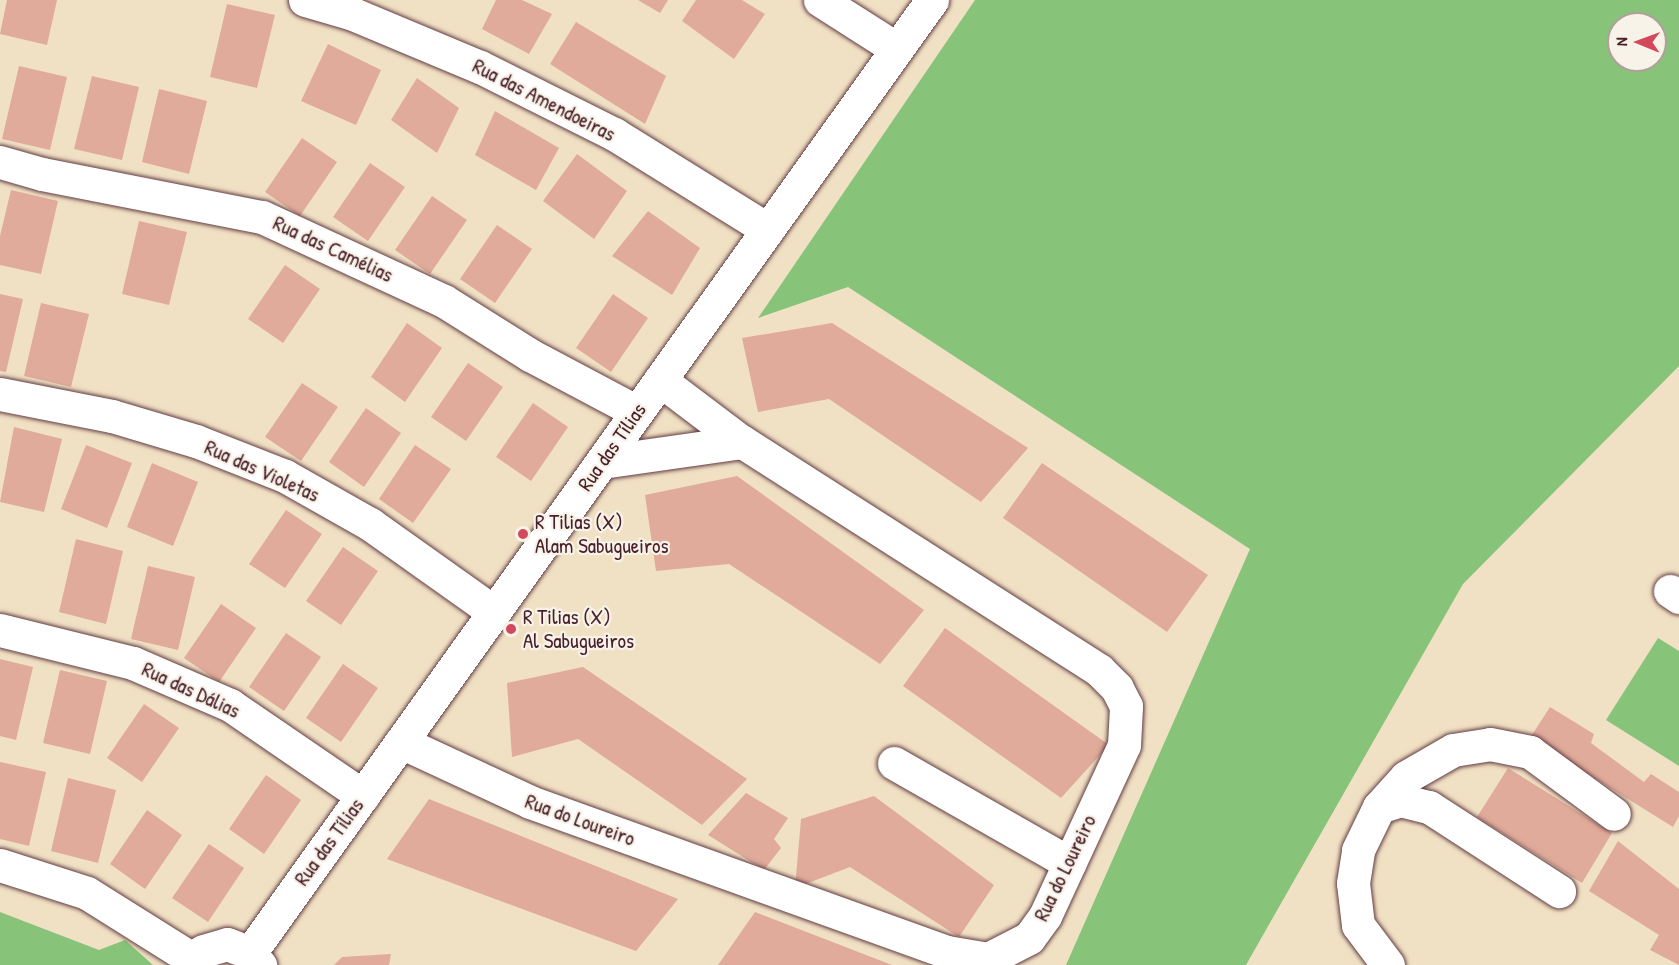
<!DOCTYPE html>
<meta charset="utf-8">
<style>
body{margin:0}
#map{position:relative;width:1679px;height:965px;overflow:hidden;background:#f1e1c4;font-family:"Patrick Hand",sans-serif}
div>[style]{position:absolute}
.green>*{inset:0;background:#87c47a}
.building>*{inset:0;background:#e0ab9a}
.roads{filter:drop-shadow(0 0 2px #633c42) drop-shadow(0 0 2px #633c42)}
.minor>*{height:33px;margin:-16.5px;padding:0 16.5px;transform-origin:16.5px;border-radius:16.5px;background:#fff}
.dots>*{width:16px;height:16px;translate:-50% -50%;box-sizing:border-box;border:3px solid #f7f3e8;border-radius:50%}
span{translate:-50% -50%;white-space:nowrap;text-align:center;line-height:1.15;-webkit-text-stroke:4.5px #f7f3e8;paint-order:stroke}
.street-label{font-size:21px;color:#4a1f2b}
.poi-label{font-size:21px;color:#4a1f2b}
.left{translate:0 -50%;text-align:left}
.north{position:absolute;left:1607px;top:12px;width:60px;height:60px;box-sizing:border-box;background:#f7f3e8;border:2px solid #b29e9c;border-radius:50%;rotate:271deg;font-size:16px;font-weight:700;line-height:24px;text-align:center;color:#4a1f2b}
.north::after{content:'';display:block;margin:auto;width:21px;height:27px;background:#d1495b;clip-path:polygon(50% 0,100% 100%,50% 72%,0 100%)}
</style>
<div id="map">
<div class="green">
<div style="clip-path:polygon(evenodd,975px 0,1679px 0,1679px 366px,1463px 584px,1246px 965px,1066px 965px,1250px 549px,848px 287px,758px 318px,975px 0,1619px 24px,1655px 24px,1655px 60px,1619px 60px,1619px 24px)"></div>
<div style="clip-path:polygon(1658px 638px,1679px 651px,1679px 766px,1606px 720px)"></div>
<div style="clip-path:polygon(0 912px,99px 950px,125px 940px,153px 965px,0 965px)"></div>
</div>
<div class="building">
<div style="clip-path:polygon(7px 0,57px 0,47px 45px,0 34px)"></div>
<div style="clip-path:polygon(496px 0,522px 0,552px 14px,529px 54px,482px 29px)"></div>
<div style="clip-path:polygon(638px 0,668px 0,660px 13px)"></div>
<div style="clip-path:polygon(696px 0,742px 0,765px 14px,734px 59px,682px 21px)"></div>
<div style="clip-path:polygon(227px 4px,275px 15px,257px 88px,210px 77px)"></div>
<div style="clip-path:polygon(576px 22px,666px 76px,645px 124px,550px 64px)"></div>
<div style="clip-path:polygon(328px 44px,381px 70px,356px 125px,301px 101px)"></div>
<div style="clip-path:polygon(19px 66px,67px 77px,50px 150px,2px 139px)"></div>
<div style="clip-path:polygon(92px 76px,139px 87px,122px 160px,74px 149px)"></div>
<div style="clip-path:polygon(417px 78px,459px 108px,437px 153px,391px 120px)"></div>
<div style="clip-path:polygon(159px 89px,207px 101px,189px 174px,142px 162px)"></div>
<div style="clip-path:polygon(495px 111px,559px 148px,536px 190px,475px 155px)"></div>
<div style="clip-path:polygon(302px 138px,337px 162px,300px 216px,265px 192px)"></div>
<div style="clip-path:polygon(577px 154px,627px 191px,594px 239px,543px 201px)"></div>
<div style="clip-path:polygon(370px 163px,405px 187px,368px 241px,333px 217px)"></div>
<div style="clip-path:polygon(11px 190px,58px 201px,41px 274px,0 265px,0 236px)"></div>
<div style="clip-path:polygon(432px 196px,467px 220px,430px 274px,395px 250px)"></div>
<div style="clip-path:polygon(648px 211px,700px 248px,672px 295px,612px 256px)"></div>
<div style="clip-path:polygon(139px 221px,187px 232px,169px 305px,122px 294px)"></div>
<div style="clip-path:polygon(497px 225px,532px 249px,495px 303px,460px 279px)"></div>
<div style="clip-path:polygon(285px 265px,320px 289px,283px 343px,248px 319px)"></div>
<div style="clip-path:polygon(0 294px,23px 299px,6px 372px,0 371px)"></div>
<div style="clip-path:polygon(613px 294px,648px 318px,611px 372px,576px 348px)"></div>
<div style="clip-path:polygon(41px 303px,89px 314px,71px 387px,24px 376px)"></div>
<div style="clip-path:polygon(407px 323px,442px 348px,405px 402px,371px 377px)"></div>
<div style="clip-path:polygon(832px 323px,1028px 448px,981px 502px,829px 399px,758px 412px,742px 338px)"></div>
<div style="clip-path:polygon(468px 363px,503px 387px,466px 441px,431px 417px)"></div>
<div style="clip-path:polygon(302px 383px,338px 407px,301px 461px,265px 437px)"></div>
<div style="clip-path:polygon(533px 403px,568px 427px,531px 481px,496px 457px)"></div>
<div style="clip-path:polygon(366px 408px,401px 433px,364px 487px,329px 462px)"></div>
<div style="clip-path:polygon(14px 427px,62px 439px,44px 512px,0 502px)"></div>
<div style="clip-path:polygon(86px 445px,132px 463px,107px 528px,61px 509px)"></div>
<div style="clip-path:polygon(415px 445px,451px 469px,413px 523px,379px 499px)"></div>
<div style="clip-path:polygon(152px 463px,198px 482px,173px 546px,127px 527px)"></div>
<div style="clip-path:polygon(1042px 463px,1208px 575px,1167px 632px,1003px 518px)"></div>
<div style="clip-path:polygon(737px 476px,924px 610px,880px 664px,729px 564px,656px 571px,645px 495px)"></div>
<div style="clip-path:polygon(286px 510px,322px 534px,285px 588px,249px 564px)"></div>
<div style="clip-path:polygon(76px 539px,123px 551px,106px 624px,59px 612px)"></div>
<div style="clip-path:polygon(343px 547px,378px 571px,341px 625px,306px 601px)"></div>
<div style="clip-path:polygon(148px 566px,195px 577px,178px 650px,131px 639px)"></div>
<div style="clip-path:polygon(221px 604px,256px 628px,219px 682px,184px 658px)"></div>
<div style="clip-path:polygon(945px 628px,1109px 745px,1061px 798px,903px 686px)"></div>
<div style="clip-path:polygon(286px 633px,321px 657px,284px 711px,249px 687px)"></div>
<div style="clip-path:polygon(0 659px,33px 667px,16px 740px,0 736px)"></div>
<div style="clip-path:polygon(343px 664px,378px 688px,341px 742px,306px 718px)"></div>
<div style="clip-path:polygon(583px 667px,747px 779px,702px 825px,578px 739px,512px 757px,507px 683px)"></div>
<div style="clip-path:polygon(60px 670px,107px 681px,90px 754px,43px 743px)"></div>
<div style="clip-path:polygon(144px 704px,179px 728px,142px 782px,107px 758px)"></div>
<div style="clip-path:polygon(1550px 707px,1594px 734px,1591px 743px,1644px 782px,1651px 774px,1679px 792px,1679px 816px,1673px 827px,1530px 738px)"></div>
<div style="clip-path:polygon(0 762px,46px 772px,29px 846px,0 839px)"></div>
<div style="clip-path:polygon(1508px 768px,1612px 833px,1582px 883px,1477px 817px)"></div>
<div style="clip-path:polygon(266px 775px,301px 800px,264px 854px,229px 829px)"></div>
<div style="clip-path:polygon(68px 778px,116px 790px,98px 863px,51px 851px)"></div>
<div style="clip-path:polygon(746px 793px,788px 818px,774px 839px,781px 848px,764px 870px,708px 835px)"></div>
<div style="clip-path:polygon(874px 796px,994px 885px,959px 937px,850px 867px,795px 888px,801px 819px)"></div>
<div style="clip-path:polygon(429px 799px,678px 899px,636px 951px,387px 859px)"></div>
<div style="clip-path:polygon(147px 810px,182px 835px,145px 889px,110px 864px)"></div>
<div style="clip-path:polygon(1618px 841px,1679px 889px,1679px 965px,1650px 950px,1659px 935px,1589px 891px)"></div>
<div style="clip-path:polygon(209px 844px,244px 868px,208px 922px,172px 898px)"></div>
<div style="clip-path:polygon(755px 912px,892px 965px,718px 965px)"></div>
<div style="clip-path:polygon(391px 954px,389px 965px,334px 965px,342px 957px)"></div>
</div>
<div class="roads">
<div class="minor">
<div style="left:305px;top:0;width:50px;rotate:16.3deg"></div>
<div style="left:353px;top:14px;width:138px;rotate:22.7deg"></div>
<div style="left:480px;top:67px;width:150px;rotate:26.6deg"></div>
<div style="left:614px;top:134px;width:181px;rotate:31.9deg"></div>
<div style="left:820px;top:0;width:91px;rotate:32.5deg"></div>
<div style="left:0;top:162px;width:44px;rotate:15.9deg"></div>
<div style="left:42px;top:174px;width:224px;rotate:11.1deg"></div>
<div style="left:262px;top:217px;width:200px;rotate:24.8deg"></div>
<div style="left:444px;top:301px;width:102px;rotate:32.1deg"></div>
<div style="left:530px;top:355px;width:121px;rotate:28deg"></div>
<div style="left:660px;top:380px;width:103px;rotate:37.1deg"></div>
<div style="left:0;top:394px;width:114px;rotate:11.1deg"></div>
<div style="left:112px;top:416px;width:88px;rotate:16.6deg"></div>
<div style="left:196px;top:441px;width:96px;rotate:21.5deg"></div>
<div style="left:285px;top:476px;width:98px;rotate:29.5deg"></div>
<div style="left:370px;top:524px;width:152px;rotate:35.4deg"></div>
<div style="left:1670px;top:591px;width:11px;rotate:34deg"></div>
<div style="left:0;top:630px;width:137px;rotate:13.9deg"></div>
<div style="left:133px;top:663px;width:106px;rotate:23.4deg"></div>
<div style="left:230px;top:705px;width:161px;rotate:34.4deg"></div>
<div style="left:401px;top:742px;width:142px;rotate:24.9deg"></div>
<div style="left:530px;top:802px;width:443px;rotate:19.8deg"></div>
<div style="left:947px;top:952px;width:42px;rotate:9.7deg"></div>
<div style="left:988px;top:959px;width:46px;rotate:-27.1deg"></div>
<div style="left:1029px;top:938px;width:27px;rotate:-54deg"></div>
<div style="left:1045px;top:916px;width:188px;rotate:-65.2deg"></div>
<div style="left:1124px;top:745px;width:39px;rotate:-87deg"></div>
<div style="left:1126px;top:706px;width:20px;rotate:-117deg"></div>
<div style="left:1117px;top:688px;width:25px;rotate:-135deg"></div>
<div style="left:1099px;top:670px;width:424px;rotate:-147.4deg"></div>
<div style="left:742px;top:442px;width:141px;rotate:171.9deg"></div>
<div style="left:894px;top:763px;width:202px;rotate:29.7deg"></div>
<div style="left:1379px;top:807px;width:22px;rotate:-18deg"></div>
<div style="left:1400px;top:800px;width:30px;rotate:14deg"></div>
<div style="left:1429px;top:807px;width:155px;rotate:32.9deg"></div>
<div style="left:0;top:865px;width:91px;rotate:17.8deg"></div>
<div style="left:87px;top:893px;width:126px;rotate:32.1deg"></div>
<div style="left:250px;top:953px;width:1172px;rotate:-54.41deg"></div>
<div style="left:191px;top:965px;width:18px;rotate:-49deg"></div>
<div style="left:203px;top:951px;width:25px;rotate:-16deg"></div>
<div style="left:227px;top:944px;width:25px;rotate:21deg"></div>
<div style="left:250px;top:953px;width:16px;rotate:50deg"></div>
<div style="left:1388px;top:965px;width:50px;rotate:-126.9deg"></div>
<div style="left:1358px;top:925px;width:42px;rotate:-96.8deg"></div>
<div style="left:1353px;top:883px;width:33px;rotate:-81deg"></div>
<div style="left:1358px;top:850px;width:48px;rotate:-64deg"></div>
<div style="left:1379px;top:807px;width:40px;rotate:-48deg"></div>
<div style="left:1406px;top:777px;width:54px;rotate:-29.9deg"></div>
<div style="left:1453px;top:750px;width:37px;rotate:-9deg"></div>
<div style="left:1490px;top:744px;width:41px;rotate:11.3deg"></div>
<div style="left:1530px;top:752px;width:104px;rotate:36.4deg"></div>
</div>
</div>
<div class="dots">
<div style="left:523px;top:534px;background:#d1495b"></div>
<div style="left:511px;top:629px;background:#d1495b"></div>
</div>
<div class="street-label">
<span style="left:544px;top:100px;rotate:27deg">Rua das Amendoeiras</span>
<span style="left:333px;top:249px;rotate:25deg">Rua das Camélias</span>
<span style="left:612px;top:447px;rotate:-55deg">Rua das Tílias</span>
<span style="left:262px;top:471px;rotate:24deg">Rua das Violetas</span>
<span style="left:191px;top:690px;rotate:25deg">Rua das Dálias</span>
<span style="left:580px;top:820px;rotate:20deg">Rua do Loureiro</span>
<span style="left:329px;top:842px;rotate:-54deg">Rua das Tílias</span>
<span style="left:1065px;top:868px;rotate:-64deg">Rua do Loureiro</span>
</div>
<div class="poi-label">
<span class="left" style="left:535px;top:534px">R Tilias (X)<br>Alam Sabugueiros</span>
<span class="left" style="left:523px;top:629px">R Tilias (X)<br>Al Sabugueiros</span>
</div>
<div class="north">N</div>
</div>
